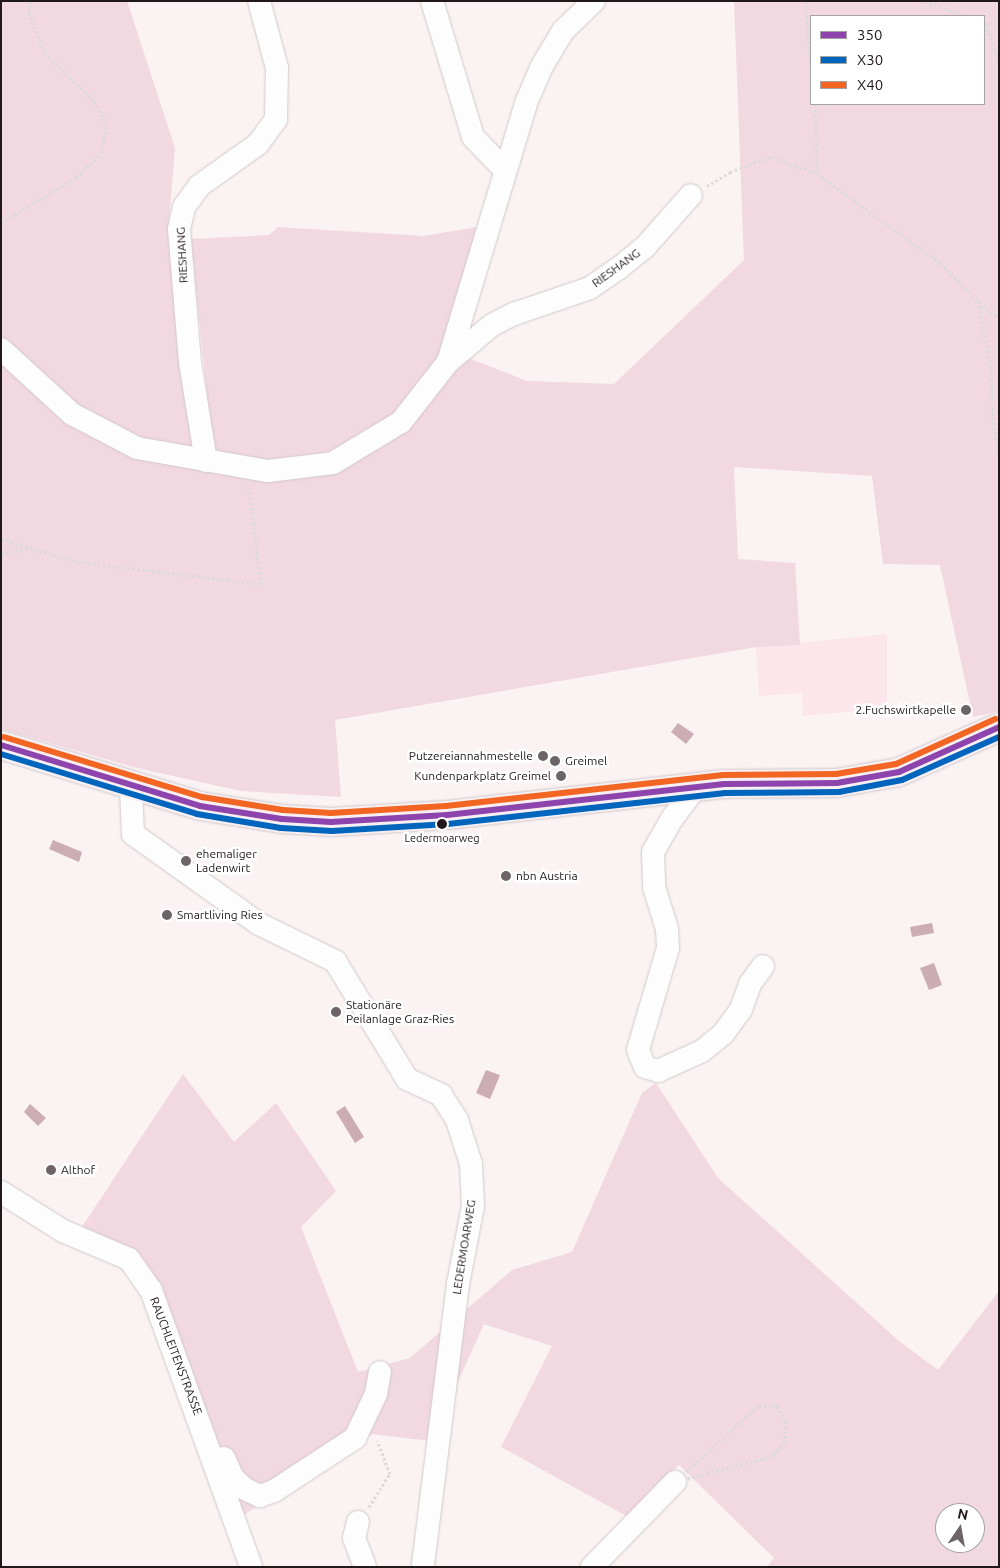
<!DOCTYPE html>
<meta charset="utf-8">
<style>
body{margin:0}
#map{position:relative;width:1000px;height:1568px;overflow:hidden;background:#faf2f3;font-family:Ubuntu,sans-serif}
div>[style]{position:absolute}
.built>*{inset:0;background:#fce6ec}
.green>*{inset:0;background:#f2d8e0}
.water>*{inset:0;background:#ccacb5}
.path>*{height:3px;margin-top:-1.5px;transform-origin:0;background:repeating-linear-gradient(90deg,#dcdada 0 2.5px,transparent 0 5px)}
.roads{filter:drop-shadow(0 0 1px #d1c9cb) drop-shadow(0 0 1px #d1c9cb)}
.minor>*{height:22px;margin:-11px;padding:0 11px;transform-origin:11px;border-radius:11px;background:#fefdfd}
.major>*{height:28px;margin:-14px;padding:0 14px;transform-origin:14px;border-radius:14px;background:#f7eff1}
.bus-1>*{height:6px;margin:-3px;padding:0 3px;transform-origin:3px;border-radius:3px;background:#8e44ad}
.bus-2>*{height:6px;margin:-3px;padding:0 3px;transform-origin:3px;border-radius:3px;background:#0065bd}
.bus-3>*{height:6px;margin:-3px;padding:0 3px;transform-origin:3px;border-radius:3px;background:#f26522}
.dots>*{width:14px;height:14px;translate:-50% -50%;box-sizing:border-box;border:2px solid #fff;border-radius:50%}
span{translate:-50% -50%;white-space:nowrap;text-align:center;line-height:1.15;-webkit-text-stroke:5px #fff;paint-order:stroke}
.bus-label{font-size:11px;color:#21181b}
.street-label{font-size:12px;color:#21181b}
.poi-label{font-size:12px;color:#21181b}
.right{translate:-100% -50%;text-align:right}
.left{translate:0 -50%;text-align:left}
.frame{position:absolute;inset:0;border:2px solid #21181b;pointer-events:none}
.legend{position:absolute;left:810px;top:15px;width:175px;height:90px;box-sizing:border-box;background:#fff;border:1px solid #a6a3a4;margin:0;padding:6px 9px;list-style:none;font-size:15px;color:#21181b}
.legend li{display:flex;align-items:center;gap:10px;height:25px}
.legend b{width:25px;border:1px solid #a6a3a4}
.north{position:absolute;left:935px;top:1503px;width:50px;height:50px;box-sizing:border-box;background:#fff;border:1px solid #a6a3a4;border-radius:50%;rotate:12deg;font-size:14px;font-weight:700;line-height:20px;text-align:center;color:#21181b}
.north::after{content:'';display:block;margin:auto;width:18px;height:22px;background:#6d6467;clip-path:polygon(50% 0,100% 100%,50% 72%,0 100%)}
</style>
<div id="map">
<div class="built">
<div style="clip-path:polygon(887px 634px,887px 708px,803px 716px,802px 693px,759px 696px,756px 647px)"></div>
</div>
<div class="green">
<div style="clip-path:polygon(evenodd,1px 1px,127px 1px,175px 148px,168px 235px,194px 450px,212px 444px,191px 239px,269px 235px,278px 227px,424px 236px,476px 227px,462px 286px,453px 352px,527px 381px,614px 384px,744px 260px,734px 1px,999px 1px,999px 711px,973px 717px,940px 565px,883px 564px,872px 476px,734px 467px,738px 559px,795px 563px,800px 645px,756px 647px,335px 720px,341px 797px,241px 791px,137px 768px,1px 729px,1px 1px,811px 16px,984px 16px,984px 104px,811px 104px,811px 16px)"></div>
<div style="clip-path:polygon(evenodd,183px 1074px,234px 1142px,276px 1103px,336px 1191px,301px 1227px,358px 1372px,410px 1358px,512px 1270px,572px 1252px,642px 1093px,656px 1083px,718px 1178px,899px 1341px,938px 1370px,999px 1291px,999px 1567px,767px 1567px,774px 1558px,679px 1465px,628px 1517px,501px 1447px,552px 1346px,484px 1324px,431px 1441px,372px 1434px,239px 1518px,158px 1285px,80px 1230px,183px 1074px,945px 1513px,975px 1513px,975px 1543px,945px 1543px,945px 1513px)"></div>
</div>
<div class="water">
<div style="clip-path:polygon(678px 723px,694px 734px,686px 744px,671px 732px)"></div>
<div style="clip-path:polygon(53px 840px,82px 852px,79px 862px,49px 849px)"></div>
<div style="clip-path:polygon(932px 923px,934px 933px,912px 937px,910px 927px)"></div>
<div style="clip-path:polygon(934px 963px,942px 985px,929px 990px,920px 968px)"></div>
<div style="clip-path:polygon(486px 1070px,500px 1075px,490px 1099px,476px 1093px)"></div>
<div style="clip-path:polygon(30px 1104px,46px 1118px,38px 1126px,24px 1112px)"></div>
<div style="clip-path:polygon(345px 1106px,364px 1137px,355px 1143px,336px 1112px)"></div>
</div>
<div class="path">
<div style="left:805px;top:1px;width:61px;rotate:84.4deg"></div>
<div style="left:925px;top:1px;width:43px;rotate:20.6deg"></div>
<div style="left:984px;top:23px;width:15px;rotate:8deg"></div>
<div style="left:985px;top:24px;width:40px;rotate:69deg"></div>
<div style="left:815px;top:104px;width:69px;rotate:88.3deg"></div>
<div style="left:817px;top:173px;width:152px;rotate:36.2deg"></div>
<div style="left:940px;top:263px;width:54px;rotate:45deg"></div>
<div style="left:978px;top:301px;width:68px;rotate:79deg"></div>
<div style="left:991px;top:368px;width:54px;rotate:87.9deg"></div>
<div style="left:993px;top:422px;width:31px;rotate:79deg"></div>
<div style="left:707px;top:186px;width:27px;rotate:-31deg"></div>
<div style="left:730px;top:172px;width:44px;rotate:-20.1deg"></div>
<div style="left:771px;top:157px;width:49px;rotate:19.2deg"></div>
<div style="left:1px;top:222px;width:87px;rotate:-30.4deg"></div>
<div style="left:76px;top:178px;width:35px;rotate:-45deg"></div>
<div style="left:101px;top:153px;width:29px;rotate:-78deg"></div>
<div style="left:107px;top:125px;width:29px;rotate:-119deg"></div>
<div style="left:93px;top:100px;width:69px;rotate:-135.6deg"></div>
<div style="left:44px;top:52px;width:42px;rotate:-111deg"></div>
<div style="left:29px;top:13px;width:12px;rotate:-85deg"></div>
<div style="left:979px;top:302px;width:26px;rotate:39deg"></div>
<div style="left:1px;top:539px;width:80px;rotate:16.6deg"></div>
<div style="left:78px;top:562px;width:184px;rotate:6.9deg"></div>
<div style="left:261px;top:584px;width:98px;rotate:-97.1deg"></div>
<div style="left:1px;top:555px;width:30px;rotate:-15deg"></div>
<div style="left:759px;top:1405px;width:18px;rotate:3deg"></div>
<div style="left:777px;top:1406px;width:17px;rotate:59deg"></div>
<div style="left:786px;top:1421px;width:21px;rotate:93deg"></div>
<div style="left:785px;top:1442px;width:19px;rotate:133deg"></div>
<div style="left:772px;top:1456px;width:100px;rotate:165deg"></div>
<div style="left:675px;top:1482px;width:114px;rotate:-42.5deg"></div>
<div style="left:369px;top:1507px;width:39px;rotate:-58deg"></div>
<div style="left:390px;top:1474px;width:36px;rotate:-111deg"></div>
</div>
<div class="roads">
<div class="minor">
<div style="left:432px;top:1px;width:142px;rotate:73.2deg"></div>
<div style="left:473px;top:137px;width:46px;rotate:45.9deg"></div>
<div style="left:1px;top:349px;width:96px;rotate:42.5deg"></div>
<div style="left:72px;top:414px;width:73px;rotate:27.6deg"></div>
<div style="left:137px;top:448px;width:133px;rotate:10deg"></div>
<div style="left:268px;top:471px;width:65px;rotate:-7deg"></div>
<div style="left:333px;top:463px;width:79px;rotate:-31.1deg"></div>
<div style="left:401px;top:422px;width:76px;rotate:-51.9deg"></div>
<div style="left:448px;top:362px;width:270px;rotate:-73.2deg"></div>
<div style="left:526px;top:103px;width:40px;rotate:-66.6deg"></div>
<div style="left:542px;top:66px;width:41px;rotate:-59deg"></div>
<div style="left:563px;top:31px;width:43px;rotate:-44.1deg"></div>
<div style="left:448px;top:362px;width:57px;rotate:-40.1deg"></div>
<div style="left:492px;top:325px;width:25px;rotate:-27deg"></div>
<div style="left:514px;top:314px;width:80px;rotate:-18.9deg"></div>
<div style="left:590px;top:288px;width:35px;rotate:-35deg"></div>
<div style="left:619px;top:268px;width:33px;rotate:-39deg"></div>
<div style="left:645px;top:247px;width:69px;rotate:-48.5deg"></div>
<div style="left:206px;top:461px;width:100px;rotate:-99.2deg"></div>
<div style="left:190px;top:362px;width:133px;rotate:-94.7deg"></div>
<div style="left:179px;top:229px;width:23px;rotate:-77deg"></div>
<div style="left:184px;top:207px;width:26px;rotate:-54deg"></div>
<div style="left:199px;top:186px;width:72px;rotate:-35.4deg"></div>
<div style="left:258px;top:144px;width:31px;rotate:-54deg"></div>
<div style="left:276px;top:119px;width:51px;rotate:-88.9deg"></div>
<div style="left:277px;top:68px;width:69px;rotate:-105deg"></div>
<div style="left:131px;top:787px;width:47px;rotate:87.6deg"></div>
<div style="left:133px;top:834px;width:155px;rotate:35.5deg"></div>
<div style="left:259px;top:924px;width:85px;rotate:26deg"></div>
<div style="left:335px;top:961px;width:138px;rotate:58.6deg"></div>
<div style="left:407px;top:1079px;width:38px;rotate:25deg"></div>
<div style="left:441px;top:1095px;width:30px;rotate:57deg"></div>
<div style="left:457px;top:1120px;width:46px;rotate:72.3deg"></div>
<div style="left:471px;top:1164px;width:42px;rotate:87.3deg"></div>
<div style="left:473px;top:1206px;width:79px;rotate:100.9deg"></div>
<div style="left:458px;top:1284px;width:285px;rotate:97.1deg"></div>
<div style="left:696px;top:787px;width:38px;rotate:127deg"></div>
<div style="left:673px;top:817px;width:40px;rotate:119.7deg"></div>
<div style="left:653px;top:852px;width:35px;rotate:88deg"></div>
<div style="left:654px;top:887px;width:44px;rotate:72.8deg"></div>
<div style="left:667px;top:929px;width:19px;rotate:87deg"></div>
<div style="left:668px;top:948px;width:106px;rotate:106.4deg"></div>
<div style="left:638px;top:1050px;width:18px;rotate:68deg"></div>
<div style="left:645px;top:1067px;width:14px;rotate:17deg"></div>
<div style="left:658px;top:1071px;width:48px;rotate:-24.4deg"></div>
<div style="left:702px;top:1051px;width:27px;rotate:-39deg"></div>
<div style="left:723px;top:1034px;width:31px;rotate:-54deg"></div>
<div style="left:741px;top:1009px;width:27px;rotate:-70deg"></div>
<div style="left:750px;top:984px;width:22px;rotate:-54deg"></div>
<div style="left:1px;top:1192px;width:73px;rotate:32.2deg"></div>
<div style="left:63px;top:1231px;width:72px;rotate:23deg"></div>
<div style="left:129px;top:1259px;width:38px;rotate:55deg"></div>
<div style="left:151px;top:1290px;width:294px;rotate:70.1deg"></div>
<div style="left:224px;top:1458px;width:22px;rotate:66deg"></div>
<div style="left:233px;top:1478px;width:16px;rotate:43deg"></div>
<div style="left:245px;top:1489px;width:17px;rotate:25deg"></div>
<div style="left:260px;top:1496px;width:15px;rotate:-20deg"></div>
<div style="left:274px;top:1491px;width:97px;rotate:-33.2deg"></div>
<div style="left:355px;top:1438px;width:49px;rotate:-64.5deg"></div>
<div style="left:376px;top:1394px;width:22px;rotate:-80deg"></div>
<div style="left:358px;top:1522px;width:16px;rotate:104deg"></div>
<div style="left:354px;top:1538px;width:31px;rotate:69deg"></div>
<div style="left:592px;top:1567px;width:119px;rotate:-45.7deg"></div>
</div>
<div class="major">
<div style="left:1px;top:745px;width:208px;rotate:17deg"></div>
<div style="left:200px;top:806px;width:83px;rotate:9deg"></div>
<div style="left:282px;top:819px;width:49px;rotate:3.5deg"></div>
<div style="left:331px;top:822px;width:116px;rotate:-3.5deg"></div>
<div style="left:447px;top:815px;width:279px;rotate:-6.4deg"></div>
<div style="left:724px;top:784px;width:113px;rotate:-0.5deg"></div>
<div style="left:837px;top:783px;width:63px;rotate:-10.1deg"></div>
<div style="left:899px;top:772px;width:110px;rotate:-24.2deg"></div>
</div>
</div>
<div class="bus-1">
<div style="left:1px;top:745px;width:208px;rotate:17deg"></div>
<div style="left:200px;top:806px;width:83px;rotate:9deg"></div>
<div style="left:282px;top:819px;width:49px;rotate:3.5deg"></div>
<div style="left:331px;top:822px;width:116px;rotate:-3.5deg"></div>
<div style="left:447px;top:815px;width:279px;rotate:-6.4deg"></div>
<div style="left:724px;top:784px;width:113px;rotate:-0.5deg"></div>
<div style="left:837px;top:783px;width:63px;rotate:-10.1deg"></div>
<div style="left:899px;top:772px;width:110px;rotate:-24.2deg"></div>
</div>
<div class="bus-2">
<div style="left:1px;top:754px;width:205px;rotate:17deg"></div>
<div style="left:197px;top:814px;width:85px;rotate:9.5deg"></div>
<div style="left:281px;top:828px;width:51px;rotate:3.4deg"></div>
<div style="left:332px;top:831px;width:116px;rotate:-3.5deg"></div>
<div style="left:448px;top:824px;width:279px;rotate:-6.4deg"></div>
<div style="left:725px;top:793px;width:114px;rotate:-0.5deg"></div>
<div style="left:839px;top:792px;width:64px;rotate:-10.8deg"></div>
<div style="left:902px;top:780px;width:106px;rotate:-23.9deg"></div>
</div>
<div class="bus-3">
<div style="left:4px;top:737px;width:207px;rotate:16.9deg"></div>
<div style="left:202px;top:797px;width:82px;rotate:9.1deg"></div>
<div style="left:283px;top:810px;width:48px;rotate:3.6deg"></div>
<div style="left:331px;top:813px;width:115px;rotate:-3.5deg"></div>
<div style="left:446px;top:806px;width:279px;rotate:-6.4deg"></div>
<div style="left:723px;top:775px;width:113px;rotate:-0.5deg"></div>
<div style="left:836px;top:774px;width:61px;rotate:-9.5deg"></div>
<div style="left:896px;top:764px;width:109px;rotate:-24.4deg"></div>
</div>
<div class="dots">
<div style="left:966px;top:710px;background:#6d6467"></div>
<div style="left:543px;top:756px;background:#6d6467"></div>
<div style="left:555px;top:761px;background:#6d6467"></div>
<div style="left:561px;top:776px;background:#6d6467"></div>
<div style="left:442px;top:824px;background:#21181b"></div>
<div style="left:186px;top:861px;background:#6d6467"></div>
<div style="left:506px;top:876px;background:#6d6467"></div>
<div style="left:167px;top:915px;background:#6d6467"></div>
<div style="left:336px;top:1012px;background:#6d6467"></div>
<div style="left:51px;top:1170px;background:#6d6467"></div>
</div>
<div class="bus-label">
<span style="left:442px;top:838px">Ledermoarweg</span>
</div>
<div class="street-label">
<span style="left:182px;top:255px;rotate:-93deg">RIESHANG</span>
<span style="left:616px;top:268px;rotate:-36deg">RIESHANG</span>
<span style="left:464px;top:1247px;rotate:-81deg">LEDERMOARWEG</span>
<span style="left:176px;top:1356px;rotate:69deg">RAUCHLEITENSTRASSE</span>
</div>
<div class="poi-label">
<span class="right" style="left:956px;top:710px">2.Fuchswirtkapelle</span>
<span class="right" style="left:533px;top:756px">Putzereiannahmestelle</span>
<span class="left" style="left:565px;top:761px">Greimel</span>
<span class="right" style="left:551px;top:776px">Kundenparkplatz Greimel</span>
<span class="left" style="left:196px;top:861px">ehemaliger<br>Ladenwirt</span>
<span class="left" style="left:516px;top:876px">nbn Austria</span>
<span class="left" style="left:177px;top:915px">Smartliving Ries</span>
<span class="left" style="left:346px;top:1012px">Stationäre<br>Peilanlage Graz-Ries</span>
<span class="left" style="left:61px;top:1170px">Althof</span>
</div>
<div class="frame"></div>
<ul class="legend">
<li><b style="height:6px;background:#8e44ad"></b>350</li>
<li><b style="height:6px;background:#0065bd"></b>X30</li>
<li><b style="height:6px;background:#f26522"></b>X40</li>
</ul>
<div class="north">N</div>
</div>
